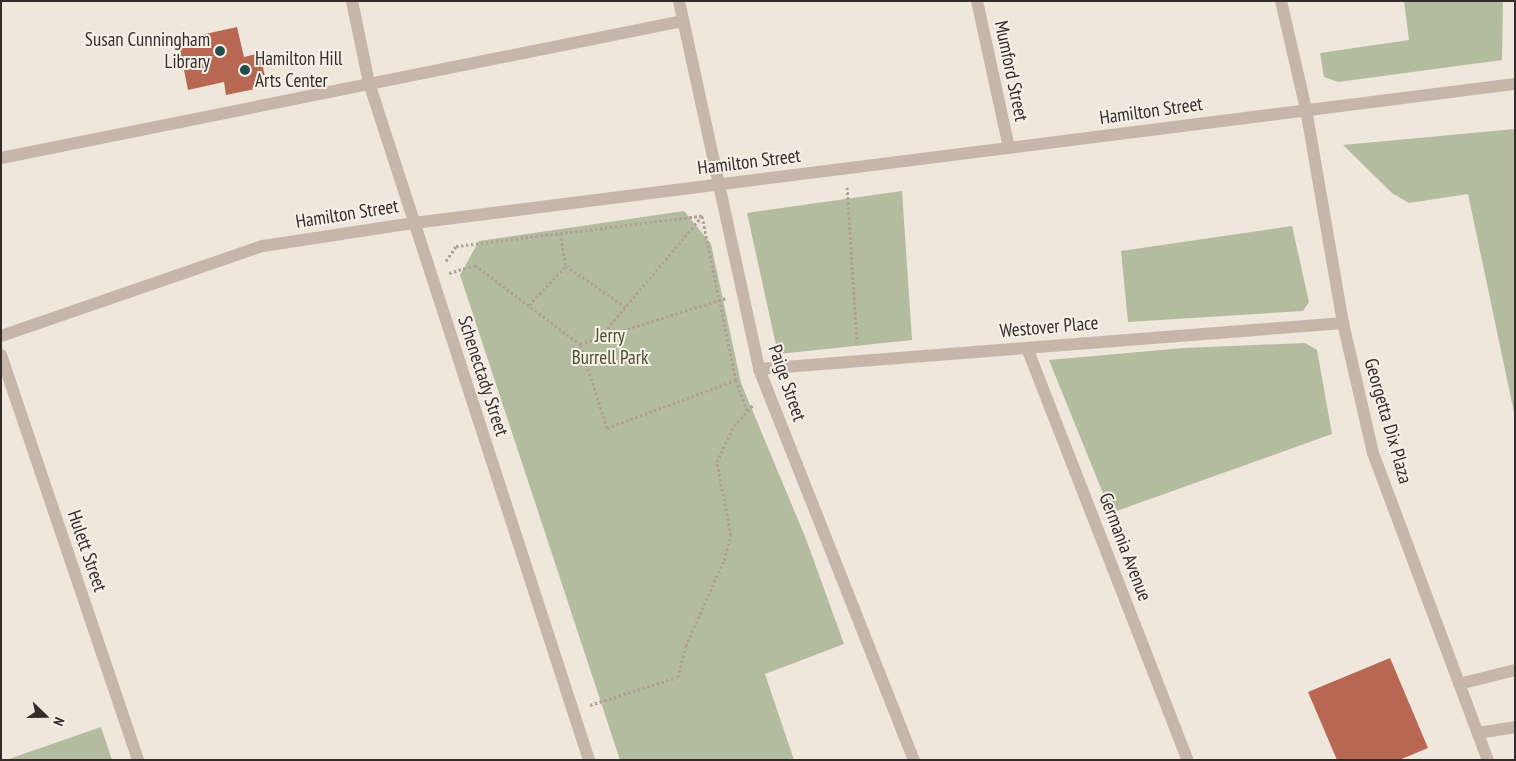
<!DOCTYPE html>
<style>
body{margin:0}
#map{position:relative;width:1516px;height:761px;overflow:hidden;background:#efe6dc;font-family:"PT Sans Narrow",sans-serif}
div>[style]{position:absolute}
.green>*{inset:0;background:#b3bc9e}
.building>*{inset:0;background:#b86852}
.path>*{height:3px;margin-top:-1.5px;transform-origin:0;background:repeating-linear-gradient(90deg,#b1a094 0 2.5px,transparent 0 5px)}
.minor>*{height:12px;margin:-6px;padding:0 6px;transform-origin:6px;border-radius:6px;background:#c6b6aa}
.dots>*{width:14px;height:14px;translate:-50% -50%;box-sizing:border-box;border:2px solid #f7f0e8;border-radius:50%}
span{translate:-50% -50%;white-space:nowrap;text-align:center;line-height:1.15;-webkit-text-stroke:4px #f7f0e8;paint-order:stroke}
.poi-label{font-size:19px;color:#342c28}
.right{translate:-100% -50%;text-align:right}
.left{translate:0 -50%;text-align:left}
.street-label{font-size:19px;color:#342c28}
.park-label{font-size:19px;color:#444f2f}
.frame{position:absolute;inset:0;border:2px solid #342c28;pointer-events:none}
.north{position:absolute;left:20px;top:691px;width:50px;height:50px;-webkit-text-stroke:4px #f7f0e8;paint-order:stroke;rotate:112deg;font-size:14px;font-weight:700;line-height:20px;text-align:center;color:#342c28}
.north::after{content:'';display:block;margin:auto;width:18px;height:22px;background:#342c28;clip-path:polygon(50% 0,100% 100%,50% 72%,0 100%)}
</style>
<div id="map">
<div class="green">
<div style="clip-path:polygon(1404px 1px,1503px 1px,1502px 60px,1338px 82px,1324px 77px,1320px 53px,1409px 40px)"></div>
<div style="clip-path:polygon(1515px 129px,1515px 417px,1468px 194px,1409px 203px,1392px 193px,1343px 145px)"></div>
<div style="clip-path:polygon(902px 191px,912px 340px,778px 354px,747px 213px)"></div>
<div style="clip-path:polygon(684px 211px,711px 244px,741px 383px,806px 539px,844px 644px,765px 674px,794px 760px,620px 760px,460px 275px,479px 241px)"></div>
<div style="clip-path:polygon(1292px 226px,1309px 302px,1303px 311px,1128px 322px,1121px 251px)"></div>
<div style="clip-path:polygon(1305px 343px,1317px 350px,1332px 434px,1111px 513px,1049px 360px,1184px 348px)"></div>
<div style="clip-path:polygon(101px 727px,112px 760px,6px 760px)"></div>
</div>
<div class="building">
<div style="clip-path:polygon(237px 27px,244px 57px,260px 53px,265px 77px,257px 78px,259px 88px,226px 95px,224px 82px,188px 90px,178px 40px)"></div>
<div style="clip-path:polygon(1390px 658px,1428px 748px,1399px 760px,1337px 760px,1308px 692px)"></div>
</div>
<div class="path">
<div style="left:847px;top:187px;width:156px;rotate:86.3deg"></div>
<div style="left:560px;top:233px;width:34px;rotate:80deg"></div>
<div style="left:566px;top:266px;width:73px;rotate:34.3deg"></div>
<div style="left:446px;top:261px;width:18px;rotate:-56deg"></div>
<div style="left:456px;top:246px;width:248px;rotate:-7deg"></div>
<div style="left:702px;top:216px;width:167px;rotate:78.3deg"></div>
<div style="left:736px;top:380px;width:138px;rotate:159.6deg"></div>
<div style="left:607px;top:428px;width:88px;rotate:-107.8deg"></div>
<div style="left:449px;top:273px;width:27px;rotate:-17deg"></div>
<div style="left:475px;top:265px;width:131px;rotate:37deg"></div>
<div style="left:580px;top:344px;width:153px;rotate:-17.5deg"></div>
<div style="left:529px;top:305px;width:54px;rotate:-46.5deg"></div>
<div style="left:601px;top:336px;width:157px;rotate:-49.9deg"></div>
<div style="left:736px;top:380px;width:33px;rotate:70deg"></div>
<div style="left:590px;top:705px;width:92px;rotate:-17.7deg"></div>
<div style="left:678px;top:677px;width:32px;rotate:-76deg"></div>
<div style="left:686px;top:646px;width:94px;rotate:-66.2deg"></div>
<div style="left:724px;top:560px;width:26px;rotate:-74deg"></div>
<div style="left:731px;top:535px;width:74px;rotate:-100.9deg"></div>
<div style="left:717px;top:462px;width:40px;rotate:-65deg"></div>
<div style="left:734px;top:426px;width:30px;rotate:-48deg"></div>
</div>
<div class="minor">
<div style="left:352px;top:1px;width:84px;rotate:78.3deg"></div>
<div style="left:369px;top:83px;width:712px;rotate:72deg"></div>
<div style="left:679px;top:1px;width:377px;rotate:77.7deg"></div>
<div style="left:759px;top:369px;width:421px;rotate:68.4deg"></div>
<div style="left:977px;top:1px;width:150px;rotate:77.7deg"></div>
<div style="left:1281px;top:1px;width:111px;rotate:77deg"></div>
<div style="left:1306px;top:109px;width:217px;rotate:80.2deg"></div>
<div style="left:1343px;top:323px;width:133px;rotate:77deg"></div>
<div style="left:1373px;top:453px;width:328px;rotate:69.5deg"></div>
<div style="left:1px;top:158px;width:696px;rotate:-11.36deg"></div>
<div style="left:1px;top:336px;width:277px;rotate:-19deg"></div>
<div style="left:263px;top:246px;width:153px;rotate:-8.7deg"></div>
<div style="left:414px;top:223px;width:1110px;rotate:-7.2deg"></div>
<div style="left:1027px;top:348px;width:442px;rotate:68.7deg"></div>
<div style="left:1px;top:355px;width:428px;rotate:71.3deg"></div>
<div style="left:759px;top:369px;width:586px;rotate:-4.5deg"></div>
<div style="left:1459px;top:684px;width:58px;rotate:-14deg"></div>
<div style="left:1478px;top:733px;width:37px;rotate:-9deg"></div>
</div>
<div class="dots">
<div style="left:220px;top:51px;background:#234e50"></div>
<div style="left:245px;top:70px;background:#234e50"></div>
</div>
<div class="poi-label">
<span class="right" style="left:210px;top:51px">Susan Cunningham<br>Library</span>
<span class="left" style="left:255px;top:70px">Hamilton Hill<br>Arts Center</span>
</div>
<div class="street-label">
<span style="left:1011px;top:71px;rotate:78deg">Mumford Street</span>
<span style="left:1151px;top:111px;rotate:-8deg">Hamilton Street</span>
<span style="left:749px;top:162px;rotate:-7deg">Hamilton Street</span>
<span style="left:347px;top:214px;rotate:-9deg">Hamilton Street</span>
<span style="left:1049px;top:327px;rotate:-5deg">Westover Place</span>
<span style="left:483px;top:376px;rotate:72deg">Schenectady Street</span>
<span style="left:787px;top:383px;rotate:71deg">Paige Street</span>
<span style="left:1388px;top:421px;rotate:74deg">Georgetta Dix Plaza</span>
<span style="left:1125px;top:547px;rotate:69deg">Germania Avenue</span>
<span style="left:87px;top:551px;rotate:71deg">Hulett Street</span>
</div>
<div class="park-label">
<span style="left:610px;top:347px">Jerry<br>Burrell Park</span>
</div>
<div class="frame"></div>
<div class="north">N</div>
</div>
